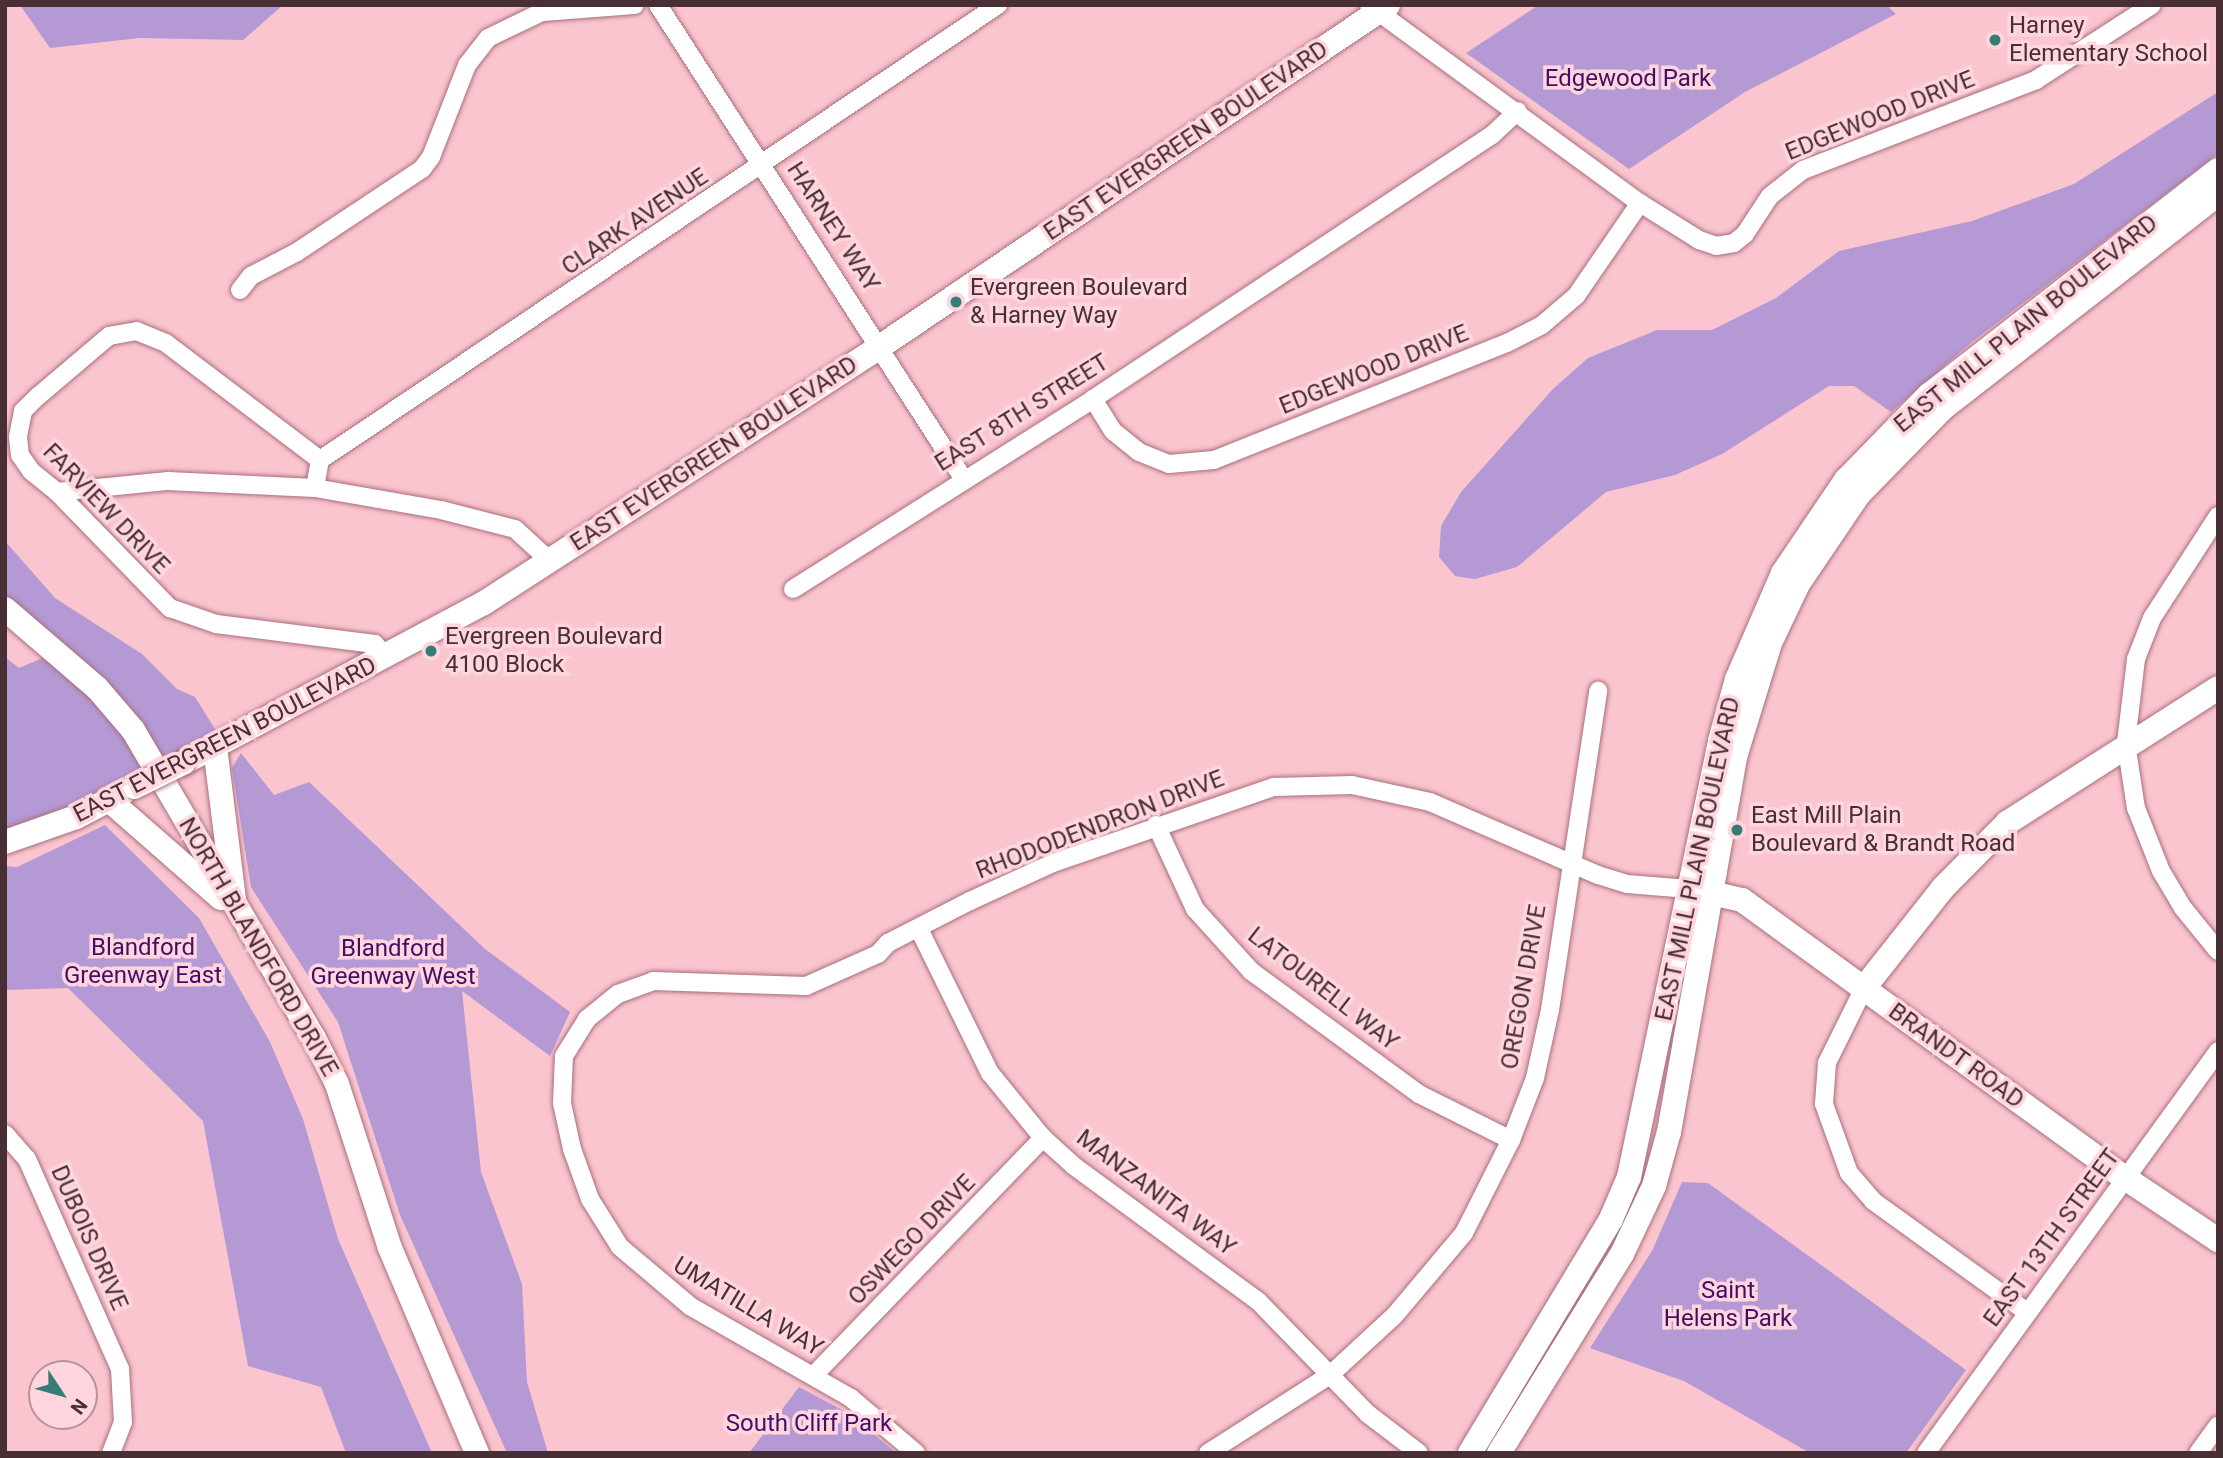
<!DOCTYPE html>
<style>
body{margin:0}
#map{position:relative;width:2223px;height:1458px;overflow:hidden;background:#fac5cf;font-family:Roboto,sans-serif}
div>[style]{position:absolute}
.green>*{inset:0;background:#b499d5}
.roads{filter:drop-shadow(0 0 2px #aa6e7c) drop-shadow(0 0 2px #aa6e7c)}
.street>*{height:18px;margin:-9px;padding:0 9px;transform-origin:9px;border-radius:9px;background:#fff}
.secondary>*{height:24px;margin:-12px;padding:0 12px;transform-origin:12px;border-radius:12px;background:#fff}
.bridges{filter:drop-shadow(0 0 2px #aa6e7c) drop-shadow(0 0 2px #aa6e7c)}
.secondary-bridge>*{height:24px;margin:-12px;padding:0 12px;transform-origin:12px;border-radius:12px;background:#fff}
.dots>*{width:19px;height:19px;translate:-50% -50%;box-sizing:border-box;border:4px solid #ffd6de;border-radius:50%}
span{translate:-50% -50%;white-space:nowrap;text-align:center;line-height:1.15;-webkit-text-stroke:7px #ffd6de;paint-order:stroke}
.poi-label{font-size:24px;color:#482f34}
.left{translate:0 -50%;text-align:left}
.park-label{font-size:24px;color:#420e68}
.street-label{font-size:24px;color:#482f34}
.frame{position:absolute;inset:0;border:7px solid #482f34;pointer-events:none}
.north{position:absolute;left:28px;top:1360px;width:70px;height:70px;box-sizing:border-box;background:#ffd6de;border:2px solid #b6939a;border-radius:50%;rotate:126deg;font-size:19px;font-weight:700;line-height:28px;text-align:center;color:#482f34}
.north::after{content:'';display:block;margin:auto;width:24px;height:32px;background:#367d75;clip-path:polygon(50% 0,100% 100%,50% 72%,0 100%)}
</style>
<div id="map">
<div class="green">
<div style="clip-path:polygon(20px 5px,283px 5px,243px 40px,140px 38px,50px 48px)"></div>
<div style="clip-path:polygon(1539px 5px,1886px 5px,1896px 14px,1745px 92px,1629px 169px,1466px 53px)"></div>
<div style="clip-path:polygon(2218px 92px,2218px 154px,1973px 341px,1891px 412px,1854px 386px,1829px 386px,1722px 454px,1675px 475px,1606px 492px,1517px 567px,1475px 579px,1455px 576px,1439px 557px,1441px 526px,1461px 492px,1553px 389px,1588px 358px,1657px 330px,1712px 330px,1776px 298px,1839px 251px,1972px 221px,2074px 184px)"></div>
<div style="clip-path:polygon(5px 541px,55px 598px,142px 654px,177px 689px,195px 697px,220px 737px,165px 763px,5px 598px)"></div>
<div style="clip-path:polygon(5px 657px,19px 668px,45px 657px,99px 703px,153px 772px,5px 833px)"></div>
<div style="clip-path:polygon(241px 753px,274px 795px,309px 782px,485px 949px,570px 1012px,550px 1056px,462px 991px,481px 1172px,522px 1284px,527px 1382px,548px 1453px,507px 1453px,400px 1215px,338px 1022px,251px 887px,232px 768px)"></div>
<div style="clip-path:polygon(105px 825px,199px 918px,270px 1042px,303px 1119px,338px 1239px,432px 1453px,346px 1453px,321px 1387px,248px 1366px,203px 1121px,68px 988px,5px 990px,5px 866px,17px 867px)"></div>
<div style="clip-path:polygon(1682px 1182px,1708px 1183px,1966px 1370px,1906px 1453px,1810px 1453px,1684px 1381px,1590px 1348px,1652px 1251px)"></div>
<div style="clip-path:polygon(799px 1387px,848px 1413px,896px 1453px,749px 1453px)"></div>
</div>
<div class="roads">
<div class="street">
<div style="left:658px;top:5px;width:563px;rotate:57.19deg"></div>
<div style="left:1369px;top:5px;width:336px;rotate:36.2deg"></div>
<div style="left:1640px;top:203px;width:70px;rotate:32.1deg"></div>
<div style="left:1699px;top:240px;width:18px;rotate:19deg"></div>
<div style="left:1716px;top:246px;width:18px;rotate:-9deg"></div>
<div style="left:1734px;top:243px;width:14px;rotate:-39deg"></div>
<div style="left:1745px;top:234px;width:45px;rotate:-56.7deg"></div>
<div style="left:1770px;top:196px;width:42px;rotate:-38.2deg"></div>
<div style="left:1803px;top:170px;width:250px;rotate:-21.1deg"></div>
<div style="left:2036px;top:80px;width:138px;rotate:-32.9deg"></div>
<div style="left:240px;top:290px;width:18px;rotate:-52deg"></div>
<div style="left:251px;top:276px;width:52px;rotate:-27.6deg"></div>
<div style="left:297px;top:252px;width:150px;rotate:-33.6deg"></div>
<div style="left:422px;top:169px;width:15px;rotate:-53deg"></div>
<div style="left:431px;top:157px;width:99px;rotate:-68.6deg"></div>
<div style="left:467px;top:65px;width:34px;rotate:-52deg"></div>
<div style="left:488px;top:38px;width:60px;rotate:-25.7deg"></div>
<div style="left:542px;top:12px;width:93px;rotate:-4.3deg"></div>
<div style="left:1093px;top:399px;width:38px;rotate:58deg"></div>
<div style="left:1113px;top:431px;width:33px;rotate:39deg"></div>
<div style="left:1139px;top:452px;width:32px;rotate:22deg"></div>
<div style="left:1169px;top:464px;width:45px;rotate:-5.1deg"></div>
<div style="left:1214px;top:460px;width:315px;rotate:-21.8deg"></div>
<div style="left:1507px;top:343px;width:39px;rotate:-27deg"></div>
<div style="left:1542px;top:325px;width:45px;rotate:-40.5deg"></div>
<div style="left:1576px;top:296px;width:113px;rotate:-55.5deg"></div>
<div style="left:320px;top:460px;width:193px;rotate:-142.8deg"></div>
<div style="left:166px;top:343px;width:31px;rotate:-158deg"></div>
<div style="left:137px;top:331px;width:28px;rotate:170deg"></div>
<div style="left:109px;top:336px;width:94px;rotate:139.7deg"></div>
<div style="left:37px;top:397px;width:20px;rotate:135deg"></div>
<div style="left:23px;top:411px;width:26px;rotate:101deg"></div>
<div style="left:18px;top:437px;width:18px;rotate:84deg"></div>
<div style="left:20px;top:455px;width:19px;rotate:55deg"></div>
<div style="left:31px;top:471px;width:33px;rotate:39deg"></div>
<div style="left:57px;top:492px;width:162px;rotate:45.8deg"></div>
<div style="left:170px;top:608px;width:49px;rotate:19.2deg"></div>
<div style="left:216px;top:624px;width:160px;rotate:7.2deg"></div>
<div style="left:375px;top:644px;width:18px;rotate:52deg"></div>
<div style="left:315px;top:488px;width:28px;rotate:-80deg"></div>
<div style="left:320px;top:460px;width:817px;rotate:-33.87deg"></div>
<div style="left:57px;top:492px;width:112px;rotate:-5.7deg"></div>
<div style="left:168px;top:481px;width:147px;rotate:2.7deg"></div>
<div style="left:315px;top:488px;width:128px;rotate:9.9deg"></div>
<div style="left:441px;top:510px;width:76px;rotate:14.4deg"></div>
<div style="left:515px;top:529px;width:47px;rotate:42.4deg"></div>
<div style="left:2218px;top:516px;width:121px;rotate:122.9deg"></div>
<div style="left:2152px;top:618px;width:44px;rotate:111.3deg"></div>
<div style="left:2136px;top:659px;width:85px;rotate:96.8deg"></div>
<div style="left:2126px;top:743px;width:66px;rotate:81.3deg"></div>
<div style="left:2136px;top:808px;width:68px;rotate:68.4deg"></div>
<div style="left:2161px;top:871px;width:43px;rotate:59.3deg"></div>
<div style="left:2183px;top:908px;width:55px;rotate:50.9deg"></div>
<div style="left:793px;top:589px;width:355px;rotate:-32.3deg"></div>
<div style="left:1093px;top:399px;width:478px;rotate:-33.5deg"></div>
<div style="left:1492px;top:135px;width:35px;rotate:-43deg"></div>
<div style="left:1156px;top:825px;width:93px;rotate:65.1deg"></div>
<div style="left:1195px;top:909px;width:84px;rotate:47.9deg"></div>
<div style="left:1251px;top:971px;width:208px;rotate:36.2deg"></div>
<div style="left:1419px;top:1094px;width:103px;rotate:26.6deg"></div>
<div style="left:919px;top:929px;width:161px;rotate:63.8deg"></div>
<div style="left:990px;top:1073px;width:84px;rotate:50.8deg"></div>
<div style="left:1043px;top:1138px;width:42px;rotate:42.1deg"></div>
<div style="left:1074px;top:1166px;width:228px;rotate:36.3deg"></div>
<div style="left:1258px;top:1301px;width:158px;rotate:45.8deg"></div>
<div style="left:1368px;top:1414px;width:64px;rotate:37.4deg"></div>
<div style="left:1864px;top:988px;width:84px;rotate:116.3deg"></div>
<div style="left:1827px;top:1063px;width:41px;rotate:94.2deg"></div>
<div style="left:1824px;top:1104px;width:73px;rotate:70.1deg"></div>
<div style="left:1849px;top:1173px;width:37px;rotate:49deg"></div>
<div style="left:1873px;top:1201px;width:190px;rotate:35.8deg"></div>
<div style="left:5px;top:1134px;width:33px;rotate:49deg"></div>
<div style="left:27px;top:1159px;width:230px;rotate:66.1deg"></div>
<div style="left:120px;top:1369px;width:53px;rotate:86.8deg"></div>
<div style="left:123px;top:1422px;width:33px;rotate:111deg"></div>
<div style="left:814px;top:1375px;width:330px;rotate:-46deg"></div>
<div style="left:916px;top:1453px;width:85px;rotate:-139.8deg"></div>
<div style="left:851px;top:1398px;width:185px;rotate:-150.3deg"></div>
<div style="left:690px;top:1306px;width:92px;rotate:-139.9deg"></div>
<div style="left:620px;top:1247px;width:57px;rotate:-122deg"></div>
<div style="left:590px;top:1199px;width:53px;rotate:-109.8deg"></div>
<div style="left:572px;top:1149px;width:47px;rotate:-102.3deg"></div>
<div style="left:562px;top:1103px;width:47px;rotate:-87.6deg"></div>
<div style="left:564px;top:1056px;width:44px;rotate:-58.1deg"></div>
<div style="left:587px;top:1019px;width:40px;rotate:-39deg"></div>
<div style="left:618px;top:994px;width:37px;rotate:-20deg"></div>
<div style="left:653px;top:981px;width:153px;rotate:1.9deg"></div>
<div style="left:806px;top:986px;width:79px;rotate:-24deg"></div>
<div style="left:878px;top:954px;width:15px;rotate:-48deg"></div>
<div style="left:888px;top:943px;width:92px;rotate:-27.1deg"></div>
<div style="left:970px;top:901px;width:91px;rotate:-24.6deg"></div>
<div style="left:1053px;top:863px;width:234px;rotate:-19deg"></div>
<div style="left:1274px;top:787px;width:78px;rotate:-1.5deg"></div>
<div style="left:1352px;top:785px;width:80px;rotate:12.3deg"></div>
<div style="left:1430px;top:802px;width:183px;rotate:23.5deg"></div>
<div style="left:1598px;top:875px;width:30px;rotate:17deg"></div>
<div style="left:1627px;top:884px;width:62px;rotate:4.6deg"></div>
<div style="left:1208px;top:1453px;width:145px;rotate:-32.6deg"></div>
<div style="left:1330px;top:1375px;width:88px;rotate:-42.7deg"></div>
<div style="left:1395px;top:1315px;width:107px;rotate:-49.9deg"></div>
<div style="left:1464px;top:1233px;width:104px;rotate:-63.2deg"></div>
<div style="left:1511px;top:1140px;width:66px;rotate:-68.8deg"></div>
<div style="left:1535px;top:1078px;width:70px;rotate:-77.6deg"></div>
<div style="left:1550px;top:1010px;width:323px;rotate:-81.4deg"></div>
<div style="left:1926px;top:1453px;width:497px;rotate:-54deg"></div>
<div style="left:2198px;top:1453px;width:34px;rotate:-54deg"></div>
</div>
<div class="secondary">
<div style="left:5px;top:609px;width:121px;rotate:40.7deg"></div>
<div style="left:97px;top:688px;width:55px;rotate:49.4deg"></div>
<div style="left:133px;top:730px;width:357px;rotate:59.6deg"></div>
<div style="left:314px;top:1038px;width:51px;rotate:63.4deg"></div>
<div style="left:337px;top:1084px;width:172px;rotate:72.1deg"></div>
<div style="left:390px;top:1248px;width:223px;rotate:67deg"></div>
<div style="left:215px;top:747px;width:153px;rotate:82.9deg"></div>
<div style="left:183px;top:763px;width:341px;rotate:-28deg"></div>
<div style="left:484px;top:603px;width:473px;rotate:-32.9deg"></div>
<div style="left:881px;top:346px;width:611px;rotate:-33.92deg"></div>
<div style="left:109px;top:800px;width:149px;rotate:41.2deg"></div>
<div style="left:5px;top:842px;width:75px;rotate:-19.4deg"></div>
<div style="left:76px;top:817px;width:54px;rotate:-27.5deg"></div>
<div style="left:1698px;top:890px;width:45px;rotate:12.8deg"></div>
<div style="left:1742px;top:900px;width:462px;rotate:36deg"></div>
<div style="left:2116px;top:1172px;width:123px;rotate:33.7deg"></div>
<div style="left:1864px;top:988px;width:127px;rotate:-51.7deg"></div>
<div style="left:1943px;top:888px;width:91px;rotate:-45.4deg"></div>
<div style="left:2007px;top:823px;width:250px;rotate:-32.6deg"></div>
<div style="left:1470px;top:1453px;width:273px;rotate:-58.9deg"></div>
<div style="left:1611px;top:1219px;width:46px;rotate:-66.8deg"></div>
<div style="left:1629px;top:1177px;width:445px;rotate:-78.2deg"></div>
<div style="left:1720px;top:741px;width:64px;rotate:-74.7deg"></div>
<div style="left:1737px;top:679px;width:116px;rotate:-66.5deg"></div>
<div style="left:1783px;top:573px;width:112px;rotate:-55.9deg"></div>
<div style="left:1846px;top:480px;width:119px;rotate:-45.7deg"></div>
<div style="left:1929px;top:395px;width:366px;rotate:-37.9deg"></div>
<div style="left:1499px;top:1453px;width:234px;rotate:-58.3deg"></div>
<div style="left:1622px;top:1254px;width:75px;rotate:-64.8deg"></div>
<div style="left:1654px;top:1186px;width:56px;rotate:-74.5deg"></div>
<div style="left:1669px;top:1132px;width:381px;rotate:-80deg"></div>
<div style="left:1735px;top:757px;width:119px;rotate:-72.9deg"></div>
<div style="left:1770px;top:643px;width:65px;rotate:-64.6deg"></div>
<div style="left:1798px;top:584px;width:109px;rotate:-55.9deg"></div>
<div style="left:1859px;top:494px;width:119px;rotate:-45.7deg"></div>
<div style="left:1942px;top:409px;width:350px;rotate:-37.9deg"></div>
</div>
</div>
<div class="bridges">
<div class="secondary-bridge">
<div style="left:134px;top:787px;width:55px;rotate:-26.1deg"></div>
</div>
</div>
<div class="dots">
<div style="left:1995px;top:40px;background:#367d75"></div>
<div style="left:956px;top:302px;background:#367d75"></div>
<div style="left:431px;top:651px;background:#367d75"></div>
<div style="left:1737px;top:830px;background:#367d75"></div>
</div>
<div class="poi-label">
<span class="left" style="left:2009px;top:40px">Harney<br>Elementary School</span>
<span class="left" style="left:970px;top:302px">Evergreen Boulevard<br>&amp; Harney Way</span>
<span class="left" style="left:445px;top:651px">Evergreen Boulevard<br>4100 Block</span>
<span class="left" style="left:1751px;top:830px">East Mill Plain<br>Boulevard &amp; Brandt Road</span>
</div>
<div class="park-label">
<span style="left:1628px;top:79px">Edgewood Park</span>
<span style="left:143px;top:962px">Blandford<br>Greenway East</span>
<span style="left:393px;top:963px">Blandford<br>Greenway West</span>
<span style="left:1728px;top:1305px">Saint<br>Helens Park</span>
<span style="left:809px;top:1424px">South Cliff Park</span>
</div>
<div class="street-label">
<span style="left:1880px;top:116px;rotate:-22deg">EDGEWOOD DRIVE</span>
<span style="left:1186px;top:141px;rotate:-34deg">EAST EVERGREEN BOULEVARD</span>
<span style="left:635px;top:222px;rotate:-34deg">CLARK AVENUE</span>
<span style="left:833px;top:227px;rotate:57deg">HARNEY WAY</span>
<span style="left:2026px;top:324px;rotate:-39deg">EAST MILL PLAIN BOULEVARD</span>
<span style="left:1374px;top:370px;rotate:-22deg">EDGEWOOD DRIVE</span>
<span style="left:1022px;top:413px;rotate:-32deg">EAST 8TH STREET</span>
<span style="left:714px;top:454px;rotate:-33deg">EAST EVERGREEN BOULEVARD</span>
<span style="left:106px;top:509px;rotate:46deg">FARVIEW DRIVE</span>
<span style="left:225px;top:740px;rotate:-27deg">EAST EVERGREEN BOULEVARD</span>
<span style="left:1100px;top:825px;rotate:-21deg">RHODODENDRON DRIVE</span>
<span style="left:1698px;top:859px;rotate:-78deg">EAST MILL PLAIN BOULEVARD</span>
<span style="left:258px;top:947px;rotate:60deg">NORTH BLANDFORD DRIVE</span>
<span style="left:1524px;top:987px;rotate:-80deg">OREGON DRIVE</span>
<span style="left:1323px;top:989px;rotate:38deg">LATOURELL WAY</span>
<span style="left:1956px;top:1056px;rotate:36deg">BRANDT ROAD</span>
<span style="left:1156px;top:1193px;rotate:37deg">MANZANITA WAY</span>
<span style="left:89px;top:1238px;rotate:66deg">DUBOIS DRIVE</span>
<span style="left:2052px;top:1238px;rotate:-54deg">EAST 13TH STREET</span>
<span style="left:912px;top:1240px;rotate:-46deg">OSWEGO DRIVE</span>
<span style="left:748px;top:1307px;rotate:31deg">UMATILLA WAY</span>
</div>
<div class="frame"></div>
<div class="north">N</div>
</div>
